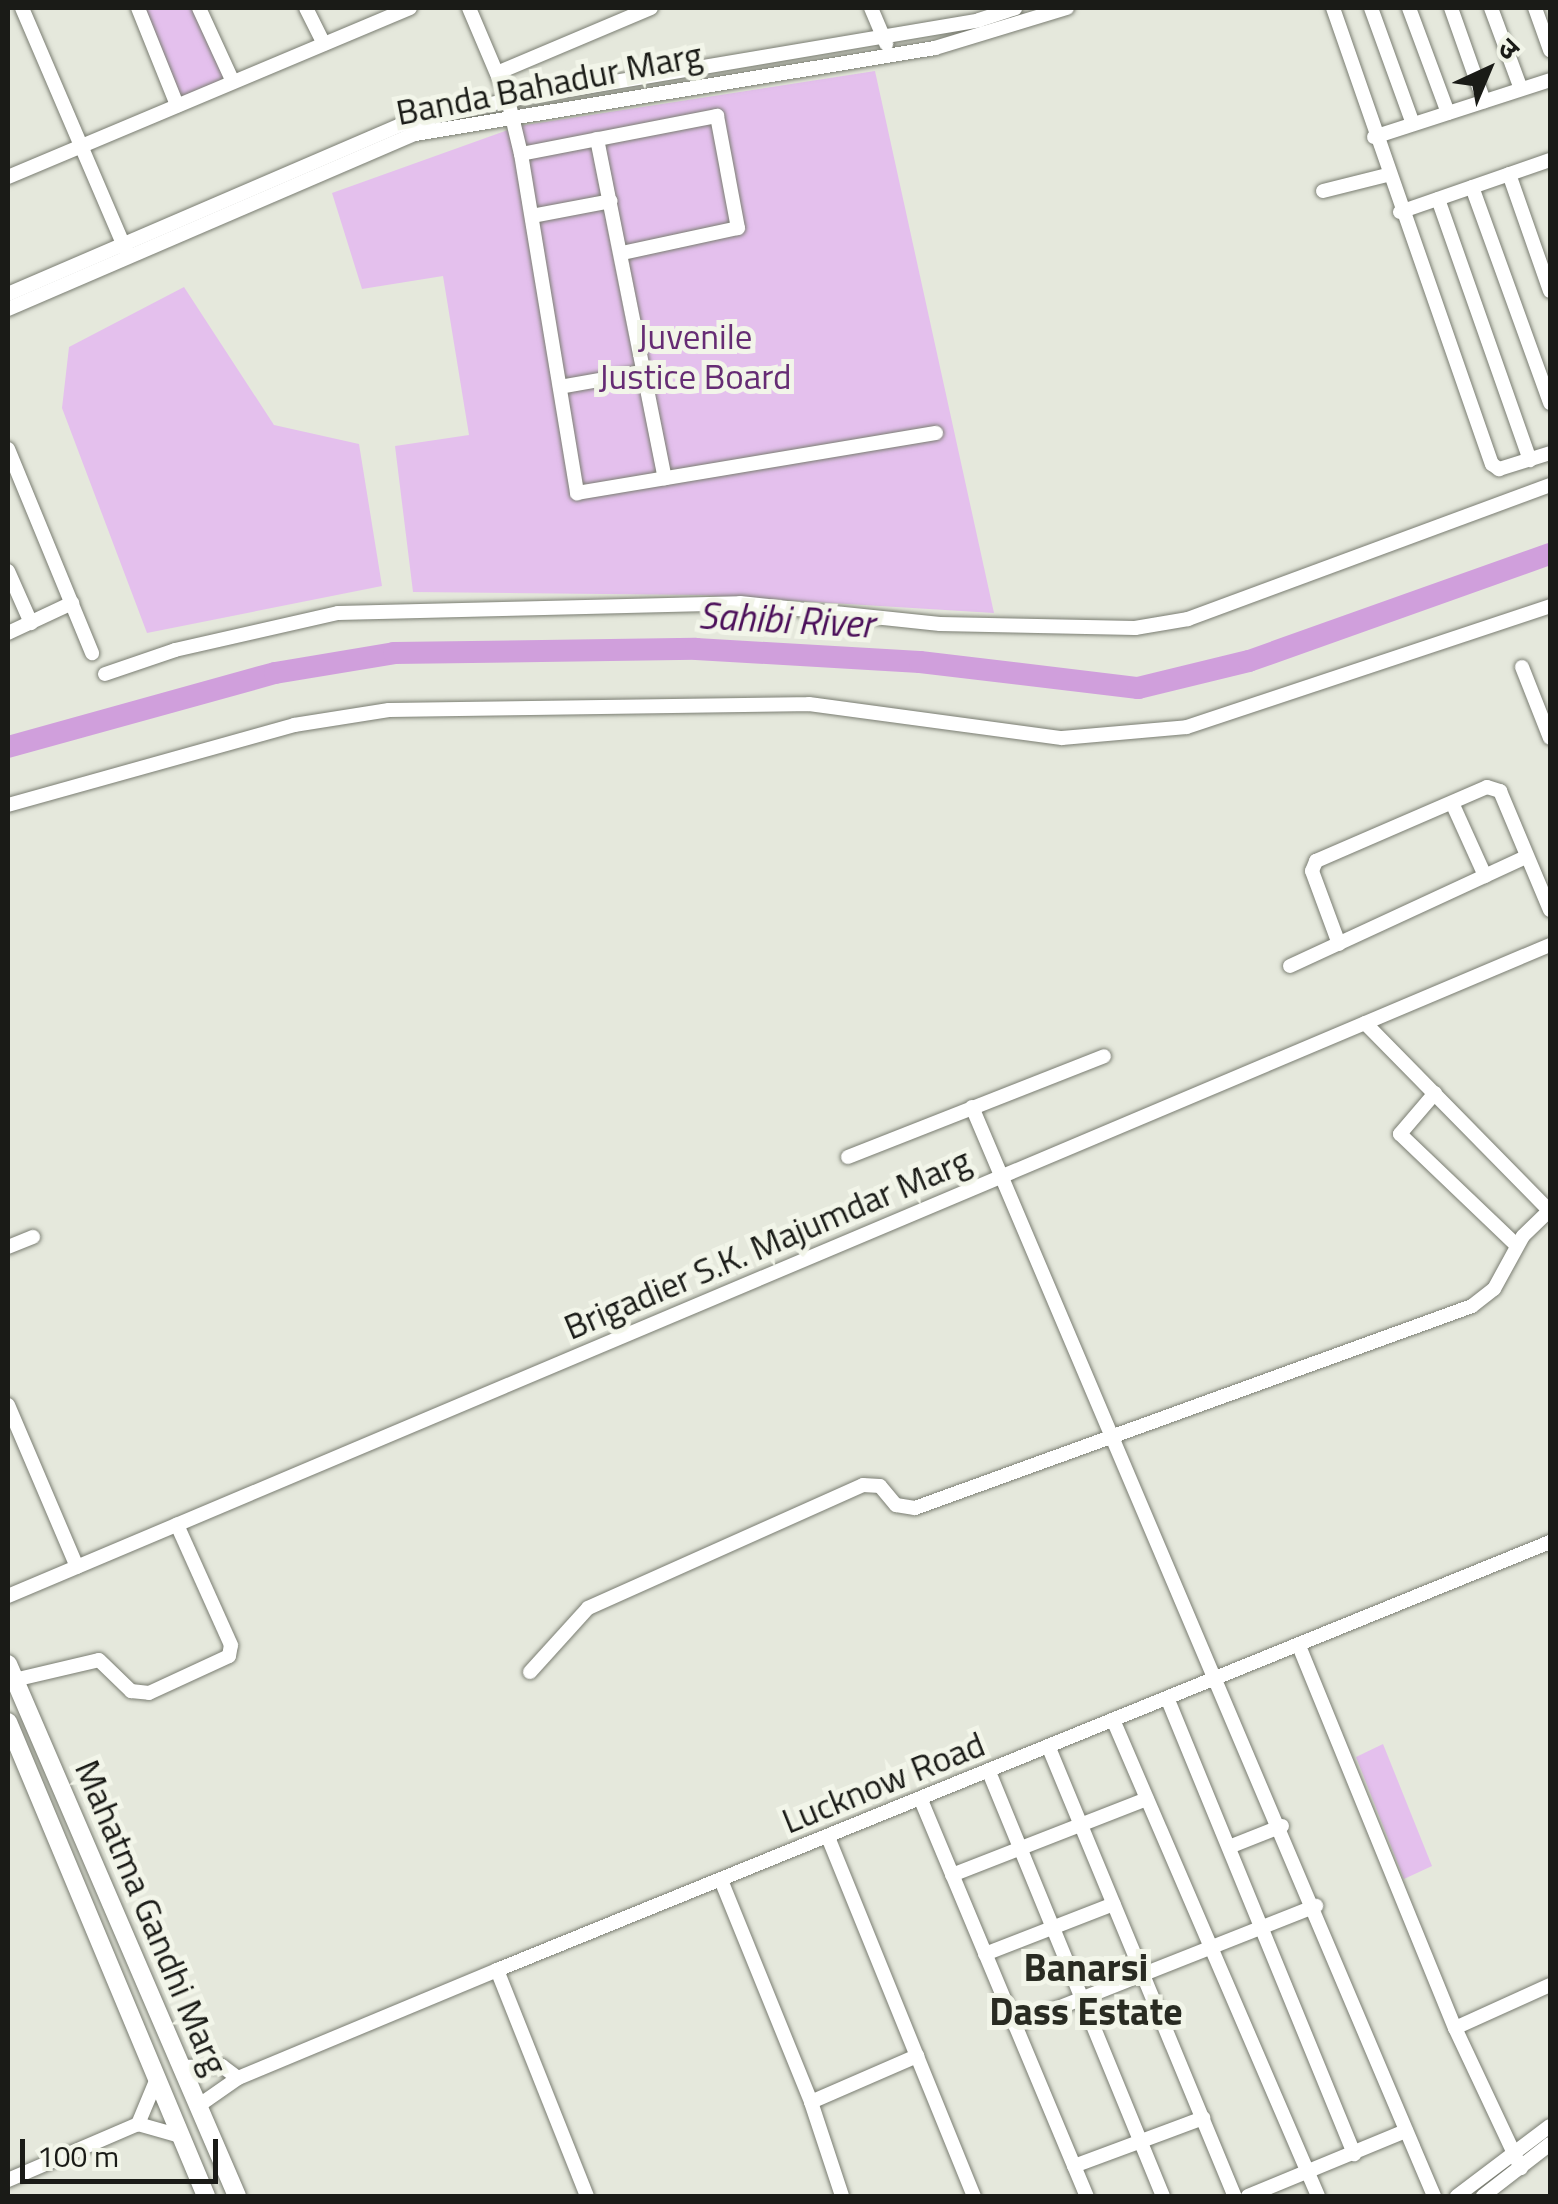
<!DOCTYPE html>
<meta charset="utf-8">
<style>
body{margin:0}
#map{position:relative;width:1558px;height:2204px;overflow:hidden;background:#e5e8dc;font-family:"Titillium Web","Noto Sans Devanagari",sans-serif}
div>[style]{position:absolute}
.green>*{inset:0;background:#e4c0ed}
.river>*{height:22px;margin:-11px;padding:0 11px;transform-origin:11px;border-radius:11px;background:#d09fdc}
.roads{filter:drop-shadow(0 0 2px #7a7d72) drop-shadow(0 0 2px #7a7d72)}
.minor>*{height:14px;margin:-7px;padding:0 7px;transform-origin:7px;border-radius:7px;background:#fff}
.major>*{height:18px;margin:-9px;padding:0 9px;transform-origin:9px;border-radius:9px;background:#fff}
span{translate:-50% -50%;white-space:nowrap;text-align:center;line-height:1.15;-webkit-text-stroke:10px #f2f5e9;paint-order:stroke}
.street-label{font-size:35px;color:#1a1b17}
.park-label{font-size:35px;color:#662c74}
.water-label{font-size:38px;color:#4b0f59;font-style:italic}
.neighbourhood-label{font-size:38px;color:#292b22;font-weight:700}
.frame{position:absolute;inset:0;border:10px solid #1a1b17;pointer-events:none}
.north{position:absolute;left:1438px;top:20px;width:100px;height:100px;-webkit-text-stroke:8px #f2f5e9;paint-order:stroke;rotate:44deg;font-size:28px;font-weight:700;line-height:40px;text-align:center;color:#1a1b17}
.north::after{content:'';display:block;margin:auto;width:35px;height:45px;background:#1a1b17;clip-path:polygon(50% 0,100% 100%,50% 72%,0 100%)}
.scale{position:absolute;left:20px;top:2139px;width:198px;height:45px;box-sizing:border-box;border:5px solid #1a1b17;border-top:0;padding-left:12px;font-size:30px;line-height:35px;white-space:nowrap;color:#1a1b17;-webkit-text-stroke:8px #f2f5e9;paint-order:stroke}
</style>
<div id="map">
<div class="green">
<div style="clip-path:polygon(141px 8px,196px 8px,230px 81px,177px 103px)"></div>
<div style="clip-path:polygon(875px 71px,994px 613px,700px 595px,413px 592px,395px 446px,469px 435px,443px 276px,362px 289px,332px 193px,519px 126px)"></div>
<div style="clip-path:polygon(184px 287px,274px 425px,359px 444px,382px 586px,147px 633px,62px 408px,69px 347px)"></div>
<div style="clip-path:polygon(1383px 1744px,1432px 1866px,1404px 1879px,1356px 1757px)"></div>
</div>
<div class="river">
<div style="left:8px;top:747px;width:277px;rotate:-15.5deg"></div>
<div style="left:275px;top:673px;width:121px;rotate:-9.5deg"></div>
<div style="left:394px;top:653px;width:302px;rotate:-0.8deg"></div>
<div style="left:696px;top:649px;width:224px;rotate:3.3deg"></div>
<div style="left:920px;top:662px;width:220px;rotate:6.8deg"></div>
<div style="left:1138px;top:688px;width:114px;rotate:-13.7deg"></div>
<div style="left:1249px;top:661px;width:319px;rotate:-19.6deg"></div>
</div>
<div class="roads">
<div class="minor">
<div style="left:22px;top:8px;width:264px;rotate:66.8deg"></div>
<div style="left:138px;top:8px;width:105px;rotate:68.1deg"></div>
<div style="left:199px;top:8px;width:81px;rotate:65.3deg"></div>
<div style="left:306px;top:8px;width:40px;rotate:63.4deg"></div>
<div style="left:469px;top:8px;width:100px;rotate:67deg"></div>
<div style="left:508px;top:100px;width:56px;rotate:76.5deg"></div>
<div style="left:521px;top:154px;width:344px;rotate:80.6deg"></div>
<div style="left:577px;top:493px;width:364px;rotate:-9.5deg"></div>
<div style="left:871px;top:8px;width:39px;rotate:67deg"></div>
<div style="left:1333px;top:8px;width:483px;rotate:70.8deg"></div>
<div style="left:1492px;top:464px;width:9px;rotate:36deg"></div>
<div style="left:1499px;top:469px;width:53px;rotate:-17.4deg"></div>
<div style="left:1371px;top:8px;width:123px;rotate:70.1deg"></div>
<div style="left:1409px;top:8px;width:112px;rotate:69.6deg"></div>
<div style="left:1451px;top:8px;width:99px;rotate:70.5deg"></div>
<div style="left:1491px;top:8px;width:86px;rotate:69.7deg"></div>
<div style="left:1535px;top:8px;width:45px;rotate:70.3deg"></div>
<div style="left:497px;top:73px;width:167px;rotate:-22.9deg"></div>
<div style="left:1374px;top:137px;width:185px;rotate:-17.9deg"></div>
<div style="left:597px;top:139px;width:346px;rotate:78.7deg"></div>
<div style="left:521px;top:154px;width:200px;rotate:-11deg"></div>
<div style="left:717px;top:116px;width:114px;rotate:79.4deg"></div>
<div style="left:738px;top:228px;width:119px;rotate:167.8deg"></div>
<div style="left:1509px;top:174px;width:124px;rotate:70.7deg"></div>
<div style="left:8px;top:177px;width:436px;rotate:-22.8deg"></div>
<div style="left:1472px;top:187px;width:230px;rotate:70.1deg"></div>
<div style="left:1323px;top:191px;width:66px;rotate:-14deg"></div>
<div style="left:1438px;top:199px;width:277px;rotate:70.6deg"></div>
<div style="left:1400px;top:212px;width:159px;rotate:-19.1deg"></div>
<div style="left:532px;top:216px;width:80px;rotate:-10.8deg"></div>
<div style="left:8px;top:294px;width:427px;rotate:-23.3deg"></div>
<div style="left:400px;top:125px;width:111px;rotate:-13deg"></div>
<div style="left:508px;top:100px;width:478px;rotate:-9.6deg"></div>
<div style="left:979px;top:20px;width:38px;rotate:-18deg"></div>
<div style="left:8px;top:309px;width:443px;rotate:-23.3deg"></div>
<div style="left:415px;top:134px;width:527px;rotate:-9.39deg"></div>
<div style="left:935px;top:48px;width:138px;rotate:-16.9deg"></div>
<div style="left:560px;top:387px;width:85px;rotate:-10.1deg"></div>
<div style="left:8px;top:449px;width:221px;rotate:67.6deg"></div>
<div style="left:8px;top:571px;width:57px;rotate:66.1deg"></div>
<div style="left:8px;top:633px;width:71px;rotate:-25.1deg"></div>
<div style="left:1522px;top:667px;width:76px;rotate:68.5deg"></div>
<div style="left:105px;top:674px;width:74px;rotate:-18.9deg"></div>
<div style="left:175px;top:650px;width:167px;rotate:-12.8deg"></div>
<div style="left:338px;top:613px;width:402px;rotate:-1.4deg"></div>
<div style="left:740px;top:603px;width:201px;rotate:6deg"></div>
<div style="left:940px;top:624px;width:195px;rotate:1.2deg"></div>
<div style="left:1135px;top:628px;width:54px;rotate:-9.6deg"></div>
<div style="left:1188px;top:619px;width:386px;rotate:-20.3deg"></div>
<div style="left:8px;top:805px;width:297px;rotate:-15.6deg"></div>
<div style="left:294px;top:725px;width:96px;rotate:-9deg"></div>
<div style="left:389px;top:710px;width:420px;rotate:-0.8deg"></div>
<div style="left:809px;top:704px;width:255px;rotate:7.7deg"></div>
<div style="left:1062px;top:738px;width:125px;rotate:-5deg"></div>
<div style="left:1187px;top:727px;width:383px;rotate:-18.4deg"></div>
<div style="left:1453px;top:805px;width:78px;rotate:65.7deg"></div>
<div style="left:1339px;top:944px;width:78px;rotate:-110.3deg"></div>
<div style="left:1312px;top:871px;width:11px;rotate:-68deg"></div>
<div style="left:1316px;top:861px;width:186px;rotate:-23.4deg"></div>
<div style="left:1487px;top:787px;width:14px;rotate:17deg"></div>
<div style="left:1500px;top:791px;width:129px;rotate:67.2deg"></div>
<div style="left:1290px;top:966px;width:260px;rotate:-24.8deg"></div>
<div style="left:1365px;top:1023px;width:264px;rotate:45.5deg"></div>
<div style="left:1435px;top:1093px;width:54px;rotate:130.5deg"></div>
<div style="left:1400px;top:1134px;width:162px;rotate:43.7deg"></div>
<div style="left:972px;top:1107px;width:1183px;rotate:67.01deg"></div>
<div style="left:848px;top:1157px;width:275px;rotate:-21.5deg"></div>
<div style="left:8px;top:1247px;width:27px;rotate:-22deg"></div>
<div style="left:8px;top:1405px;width:176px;rotate:66.9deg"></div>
<div style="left:8px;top:1596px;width:1674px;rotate:-22.89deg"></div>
<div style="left:1299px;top:1646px;width:413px;rotate:67.8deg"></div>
<div style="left:1455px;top:2028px;width:155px;rotate:64.8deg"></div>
<div style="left:530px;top:1672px;width:86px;rotate:-47.8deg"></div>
<div style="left:588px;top:1608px;width:301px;rotate:-24.1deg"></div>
<div style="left:863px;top:1485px;width:17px;rotate:3deg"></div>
<div style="left:880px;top:1486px;width:25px;rotate:50deg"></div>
<div style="left:896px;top:1505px;width:19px;rotate:9deg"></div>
<div style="left:915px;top:1508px;width:592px;rotate:-19.93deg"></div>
<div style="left:1472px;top:1306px;width:28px;rotate:-38deg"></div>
<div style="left:1494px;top:1289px;width:60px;rotate:-61.3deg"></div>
<div style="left:1523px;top:1236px;width:37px;rotate:-44deg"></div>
<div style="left:14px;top:1680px;width:87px;rotate:-13.2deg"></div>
<div style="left:99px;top:1660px;width:45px;rotate:44.1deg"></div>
<div style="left:131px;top:1691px;width:18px;rotate:6deg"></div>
<div style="left:149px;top:1693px;width:88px;rotate:-24.8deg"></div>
<div style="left:229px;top:1656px;width:11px;rotate:-80deg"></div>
<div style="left:231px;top:1645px;width:132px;rotate:-114.2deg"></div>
<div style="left:1168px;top:1700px;width:491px;rotate:67.7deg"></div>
<div style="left:1114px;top:1722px;width:516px;rotate:66.71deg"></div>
<div style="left:1049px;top:1748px;width:485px;rotate:67.5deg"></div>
<div style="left:989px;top:1772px;width:458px;rotate:67.7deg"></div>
<div style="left:921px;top:1800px;width:429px;rotate:67.3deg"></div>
<div style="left:828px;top:1837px;width:388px;rotate:67.9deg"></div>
<div style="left:1229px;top:1847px;width:57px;rotate:-21.6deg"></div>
<div style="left:952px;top:1875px;width:209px;rotate:-21.3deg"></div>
<div style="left:721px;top:1880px;width:240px;rotate:67.9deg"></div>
<div style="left:811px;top:2102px;width:99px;rotate:71.7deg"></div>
<div style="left:985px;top:1954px;width:138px;rotate:-21.2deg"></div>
<div style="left:497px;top:1970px;width:243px;rotate:68.3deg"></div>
<div style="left:1015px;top:2025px;width:324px;rotate:-21.6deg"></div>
<div style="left:1455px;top:2028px;width:104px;rotate:-24.4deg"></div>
<div style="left:180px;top:2067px;width:42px;rotate:-1.4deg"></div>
<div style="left:222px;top:2066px;width:20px;rotate:37deg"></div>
<div style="left:156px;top:2081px;width:47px;rotate:112.7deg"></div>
<div style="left:138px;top:2124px;width:44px;rotate:15.9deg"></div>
<div style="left:811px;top:2102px;width:116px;rotate:-23.5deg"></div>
<div style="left:198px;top:2106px;width:49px;rotate:-35deg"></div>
<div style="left:238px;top:2078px;width:281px;rotate:-22.6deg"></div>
<div style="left:497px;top:1970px;width:1137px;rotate:-22.12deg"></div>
<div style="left:1074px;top:2166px;width:138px;rotate:-20.4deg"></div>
<div style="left:8px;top:2180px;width:142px;rotate:-23.3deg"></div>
<div style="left:1248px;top:2196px;width:171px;rotate:-22.4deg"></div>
<div style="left:1457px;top:2196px;width:116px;rotate:-37deg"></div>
<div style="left:1483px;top:2196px;width:85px;rotate:-37.8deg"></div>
</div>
<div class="major">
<div style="left:8px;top:1664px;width:579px;rotate:66.71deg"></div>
<div style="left:8px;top:1722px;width:514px;rotate:67.33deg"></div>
</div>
</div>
<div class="street-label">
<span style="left:549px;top:83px;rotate:-11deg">Banda Bahadur Marg</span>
<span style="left:767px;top:1243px;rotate:-23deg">Brigadier S.K. Majumdar Marg</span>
<span style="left:883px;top:1782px;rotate:-22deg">Lucknow Road</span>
<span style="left:152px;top:1917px;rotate:67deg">Mahatma Gandhi Marg</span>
</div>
<div class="park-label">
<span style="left:695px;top:356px">Juvenile<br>Justice Board</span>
</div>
<div class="water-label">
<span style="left:786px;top:620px;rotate:3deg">Sahibi River</span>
</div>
<div class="neighbourhood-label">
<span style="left:1086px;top:1990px">Banarsi<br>Dass Estate</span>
</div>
<div class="frame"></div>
<div class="north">उ</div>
<div class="scale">100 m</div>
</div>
